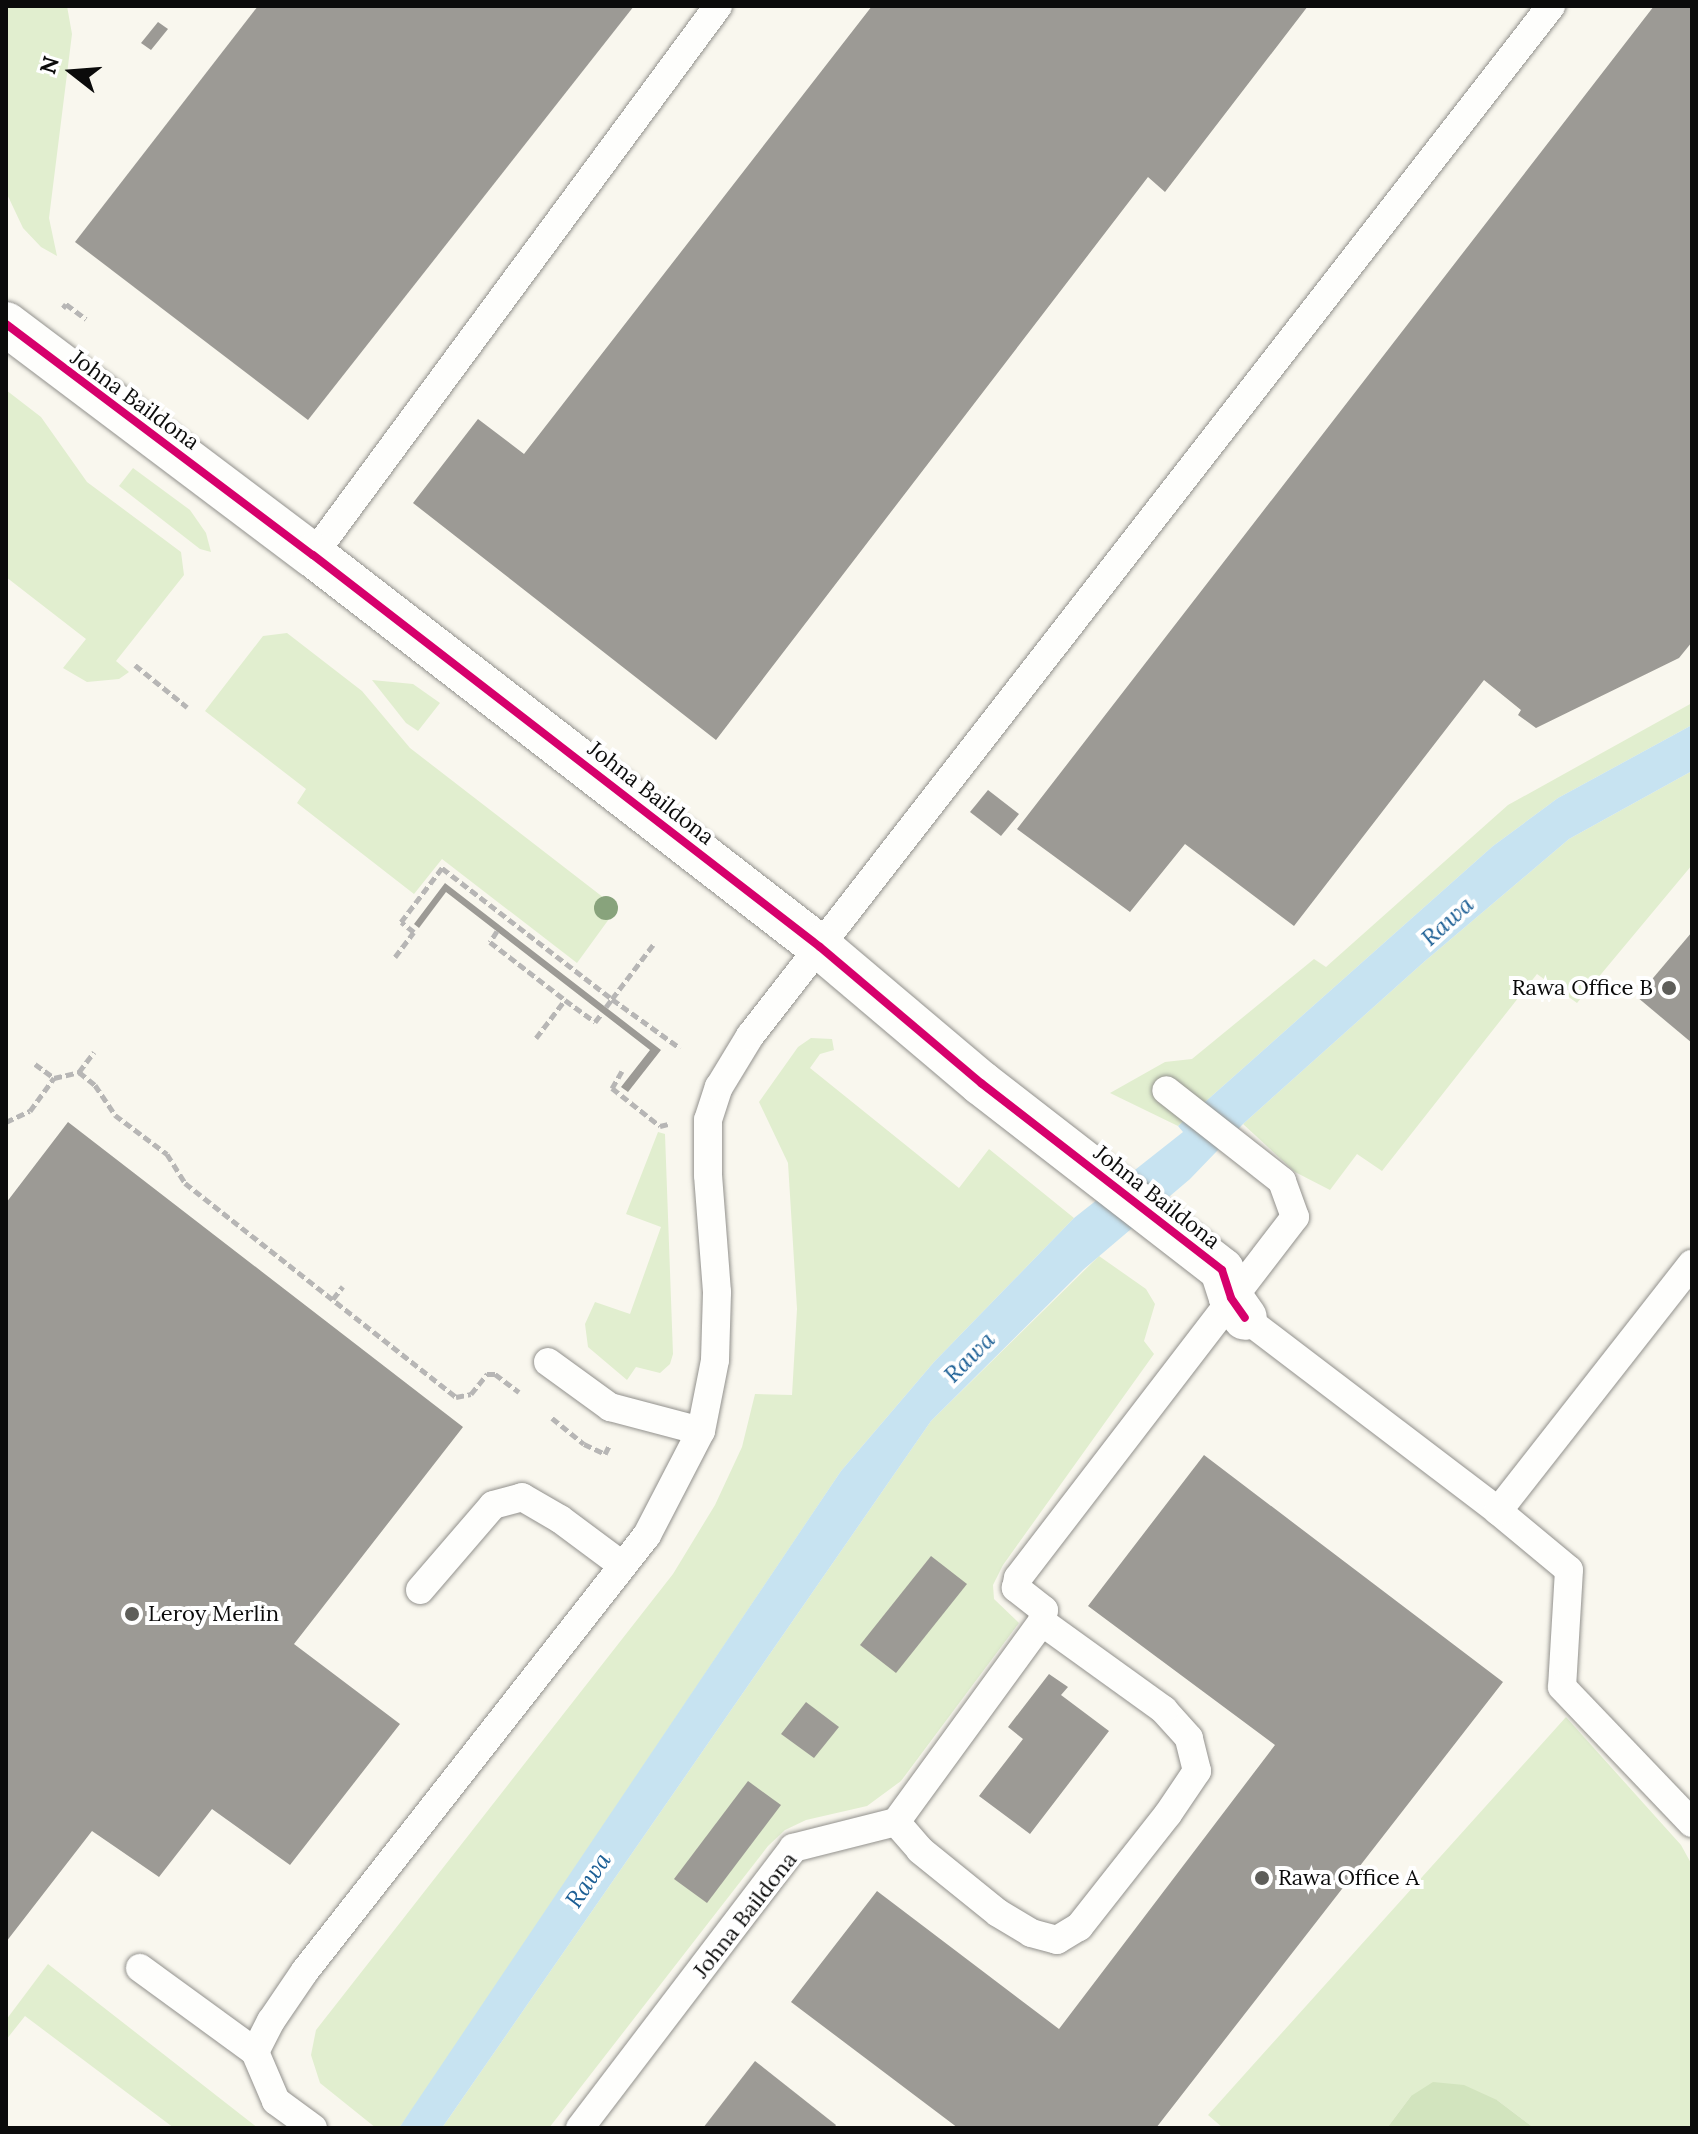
<!DOCTYPE html>
<style>
body{margin:0}
#map{position:relative;width:1698px;height:2134px;overflow:hidden;background:#f9f7ee;font-family:Lora,serif}
div>[style]{position:absolute}
.green>*{inset:0;background:#e1eecf}
.forest>*{inset:0;background:#d2e4be}
.water>*{inset:0;background:#c7e3f1}
.building>*{inset:0;background:#9c9a95}
.path>*{height:5px;margin-top:-2.5px;transform-origin:0;background:repeating-linear-gradient(90deg,#b7b6b5 0 8px,transparent 0 12px)}
.roads{filter:drop-shadow(0 0 2px #92918d) drop-shadow(0 0 2px #92918d)}
.lane>*{height:28px;margin:-14px;padding:0 14px;transform-origin:14px;border-radius:14px;background:#fefefc}
.street>*{height:44px;margin:-22px;padding:0 22px;transform-origin:22px;border-radius:22px;background:#fefefc}
.cycleway>*{height:8px;margin:-4px;padding:0 4px;transform-origin:4px;border-radius:4px;background:#d6006c}
.trees>*{width:24px;height:24px;margin:-12px;border-radius:50%;background:#88a37c}
.dots>*{width:22px;height:22px;translate:-50% -50%;box-sizing:border-box;border:4px solid #fff;border-radius:50%}
span{translate:-50% -50%;white-space:nowrap;text-align:center;line-height:1.15;-webkit-text-stroke:8px #fff;paint-order:stroke}
.street-label{font-size:22px;color:#0b0b0b}
.poi-label{font-size:22px;color:#0b0b0b}
.right{translate:-100% -50%;text-align:right}
.left{translate:0 -50%;text-align:left}
.water-label{font-size:24px;color:#1c5f95;font-style:italic}
.frame{position:absolute;inset:0;border:8px solid #0b0b0b;pointer-events:none}
.north{position:absolute;left:32px;top:32px;width:80px;height:80px;-webkit-text-stroke:6px #fff;paint-order:stroke;rotate:287deg;font-size:22px;font-weight:700;line-height:32px;text-align:center;color:#0b0b0b}
.north::after{content:'';display:block;margin:auto;width:28px;height:36px;background:#0b0b0b;clip-path:polygon(50% 0,100% 100%,50% 72%,0 100%)}
</style>
<div id="map">
<div class="green">
<div style="clip-path:polygon(6px 6px,67px 6px,72px 34px,49px 218px,57px 256px,41px 247px,23px 228px,6px 192px)"></div>
<div style="clip-path:polygon(6px 390px,41px 417px,87px 482px,181px 552px,184px 575px,116px 661px,129px 672px,119px 679px,87px 682px,63px 668px,86px 639px,6px 577px)"></div>
<div style="clip-path:polygon(133px 468px,190px 510px,206px 533px,211px 552px,200px 549px,119px 486px)"></div>
<div style="clip-path:polygon(287px 633px,362px 691px,410px 748px,617px 908px,577px 963px,442px 859px,414px 894px,297px 803px,306px 789px,205px 711px,263px 636px)"></div>
<div style="clip-path:polygon(372px 680px,413px 684px,440px 703px,418px 731px,406px 723px)"></div>
<div style="clip-path:polygon(1692px 703px,1692px 725px,1558px 798px,1493px 846px,1178px 1126px,1110px 1093px,1165px 1062px,1192px 1059px,1314px 959px,1326px 967px,1508px 805px)"></div>
<div style="clip-path:polygon(1692px 771px,1692px 865px,1577px 1003px,1537px 974px,1382px 1171px,1357px 1154px,1330px 1190px,1295px 1172px,1243px 1124px,1425px 961px,1569px 839px)"></div>
<div style="clip-path:polygon(811px 1038px,832px 1039px,834px 1050px,820px 1054px,810px 1068px,959px 1188px,989px 1149px,1074px 1218px,934px 1362px,841px 1471px,424px 2093px,399px 2128px,376px 2128px,320px 2083px,311px 2055px,316px 2030px,673px 1574px,715px 1505px,742px 1447px,755px 1394px,792px 1395px,797px 1309px,788px 1163px,759px 1102px,798px 1047px)"></div>
<div style="clip-path:polygon(658px 1132px,665px 1134px,673px 1354px,670px 1364px,660px 1373px,636px 1367px,627px 1380px,588px 1347px,585px 1324px,595px 1302px,630px 1314px,661px 1227px,626px 1214px)"></div>
<div style="clip-path:polygon(1099px 1256px,1146px 1289px,1155px 1304px,1144px 1341px,1154px 1354px,1003px 1565px,993px 1585px,994px 1599px,1019px 1623px,901px 1781px,867px 1806px,806px 1820px,785px 1830px,768px 1846px,549px 2128px,442px 2128px,931px 1421px)"></div>
<div style="clip-path:polygon(1566px 1717px,1681px 1845px,1692px 1865px,1692px 2128px,1534px 2128px,1497px 2100px,1411px 2096px,1387px 2128px,1223px 2128px,1208px 2115px)"></div>
<div style="clip-path:polygon(48px 1964px,258px 2128px,174px 2128px,25px 2016px,6px 2040px,6px 2020px)"></div>
</div>
<div class="forest">
<div style="clip-path:polygon(1433px 2082px,1464px 2085px,1497px 2100px,1534px 2128px,1387px 2128px,1411px 2096px)"></div>
</div>
<div class="water">
<div style="clip-path:polygon(1692px 725px,1692px 771px,1569px 839px,1425px 961px,1243px 1124px,1190px 1179px,1084px 1269px,931px 1421px,442px 2128px,399px 2128px,841px 1471px,934px 1362px,1074px 1218px,1183px 1132px,1178px 1126px,1493px 846px,1558px 798px)"></div>
</div>
<div class="building">
<div style="clip-path:polygon(258px 6px,634px 6px,308px 420px,75px 242px)"></div>
<div style="clip-path:polygon(872px 6px,1308px 6px,1165px 192px,1148px 177px,716px 740px,413px 503px,478px 419px,524px 454px)"></div>
<div style="clip-path:polygon(1654px 6px,1692px 6px,1692px 642px,1679px 658px,1536px 728px,1518px 715px,1521px 710px,1484px 680px,1294px 926px,1185px 844px,1130px 912px,1017px 829px)"></div>
<div style="clip-path:polygon(158px 22px,168px 29px,151px 50px,141px 43px)"></div>
<div style="clip-path:polygon(988px 790px,1019px 814px,1001px 836px,970px 812px)"></div>
<div style="clip-path:polygon(445px 883px,661px 1050px,628px 1092px,621px 1087px,650px 1050px,446px 892px,419px 928px,414px 924px)"></div>
<div style="clip-path:polygon(1692px 932px,1692px 1043px,1637px 997px)"></div>
<div style="clip-path:polygon(68px 1122px,463px 1427px,294px 1644px,400px 1724px,290px 1865px,212px 1809px,159px 1877px,92px 1831px,6px 1942px,6px 1203px)"></div>
<div style="clip-path:polygon(1204px 1455px,1503px 1682px,1156px 2128px,958px 2128px,791px 2002px,877px 1891px,1059px 2029px,1275px 1745px,1088px 1606px)"></div>
<div style="clip-path:polygon(931px 1556px,967px 1584px,896px 1673px,860px 1645px)"></div>
<div style="clip-path:polygon(1049px 1674px,1068px 1687px,1061px 1695px,1109px 1731px,1030px 1834px,979px 1796px,1023px 1739px,1008px 1727px)"></div>
<div style="clip-path:polygon(806px 1702px,839px 1727px,814px 1758px,781px 1734px)"></div>
<div style="clip-path:polygon(748px 1781px,781px 1805px,707px 1903px,674px 1879px)"></div>
<div style="clip-path:polygon(755px 2061px,836px 2125px,834px 2128px,703px 2128px)"></div>
</div>
<div class="path">
<div style="left:63px;top:308px;width:5px;rotate:-53deg"></div>
<div style="left:66px;top:304px;width:25px;rotate:37deg"></div>
<div style="left:135px;top:665px;width:67px;rotate:38.9deg"></div>
<div style="left:497px;top:931px;width:13px;rotate:122deg"></div>
<div style="left:490px;top:942px;width:95px;rotate:37.7deg"></div>
<div style="left:395px;top:957px;width:31px;rotate:-53deg"></div>
<div style="left:414px;top:932px;width:16px;rotate:-142deg"></div>
<div style="left:401px;top:922px;width:68px;rotate:-52.8deg"></div>
<div style="left:442px;top:868px;width:215px;rotate:37.6deg"></div>
<div style="left:612px;top:999px;width:68px;rotate:-52.8deg"></div>
<div style="left:606px;top:1007px;width:10px;rotate:-53deg"></div>
<div style="left:612px;top:999px;width:84px;rotate:35.8deg"></div>
<div style="left:536px;top:1038px;width:48px;rotate:-52.7deg"></div>
<div style="left:565px;top:1000px;width:37px;rotate:36deg"></div>
<div style="left:595px;top:1022px;width:11px;rotate:-52deg"></div>
<div style="left:35px;top:1064px;width:24px;rotate:36deg"></div>
<div style="left:622px;top:1071px;width:20px;rotate:120deg"></div>
<div style="left:612px;top:1088px;width:61px;rotate:38.4deg"></div>
<div style="left:660px;top:1126px;width:8px;rotate:-14deg"></div>
<div style="left:79px;top:1072px;width:25px;rotate:-53deg"></div>
<div style="left:6px;top:1122px;width:26px;rotate:-25deg"></div>
<div style="left:30px;top:1111px;width:41px;rotate:-54deg"></div>
<div style="left:54px;top:1078px;width:26px;rotate:-13deg"></div>
<div style="left:79px;top:1072px;width:21px;rotate:39deg"></div>
<div style="left:95px;top:1085px;width:36px;rotate:56deg"></div>
<div style="left:115px;top:1115px;width:65px;rotate:36.9deg"></div>
<div style="left:167px;top:1154px;width:34px;rotate:58deg"></div>
<div style="left:185px;top:1183px;width:345px;rotate:38.3deg"></div>
<div style="left:456px;top:1397px;width:15px;rotate:-11deg"></div>
<div style="left:471px;top:1394px;width:26px;rotate:-51deg"></div>
<div style="left:487px;top:1374px;width:8px"></div>
<div style="left:495px;top:1374px;width:30px;rotate:37deg"></div>
<div style="left:333px;top:1299px;width:16px;rotate:-52deg"></div>
<div style="left:552px;top:1418px;width:41px;rotate:39.1deg"></div>
<div style="left:584px;top:1444px;width:23px;rotate:25deg"></div>
<div style="left:605px;top:1454px;width:9px;rotate:-63deg"></div>
</div>
<div class="roads">
<div class="lane">
<div style="left:313px;top:555px;width:682px;rotate:-53.58deg"></div>
<div style="left:1245px;top:1318px;width:318px;rotate:37.3deg"></div>
<div style="left:1498px;top:1511px;width:92px;rotate:39.7deg"></div>
<div style="left:1569px;top:1570px;width:117px;rotate:93.4deg"></div>
<div style="left:1562px;top:1687px;width:188px;rotate:46.3deg"></div>
<div style="left:548px;top:1362px;width:77px;rotate:36deg"></div>
<div style="left:610px;top:1407px;width:94px;rotate:14.8deg"></div>
<div style="left:1498px;top:1511px;width:314px;rotate:-51.9deg"></div>
<div style="left:420px;top:1590px;width:112px;rotate:-49.3deg"></div>
<div style="left:493px;top:1505px;width:30px;rotate:-15deg"></div>
<div style="left:522px;top:1497px;width:44px;rotate:30.1deg"></div>
<div style="left:560px;top:1519px;width:77px;rotate:36.6deg"></div>
<div style="left:896px;top:1822px;width:37px;rotate:49deg"></div>
<div style="left:920px;top:1850px;width:100px;rotate:38.9deg"></div>
<div style="left:998px;top:1913px;width:39px;rotate:31deg"></div>
<div style="left:1031px;top:1933px;width:27px;rotate:15deg"></div>
<div style="left:1057px;top:1940px;width:26px;rotate:-31deg"></div>
<div style="left:1079px;top:1927px;width:144px;rotate:-51.8deg"></div>
<div style="left:1168px;top:1814px;width:52px;rotate:-56deg"></div>
<div style="left:1197px;top:1771px;width:34px;rotate:-104deg"></div>
<div style="left:1189px;top:1738px;width:38px;rotate:-132deg"></div>
<div style="left:1164px;top:1710px;width:150px;rotate:-144.2deg"></div>
<div style="left:140px;top:1968px;width:142px;rotate:36.1deg"></div>
<div style="left:313px;top:2128px;width:46px;rotate:-143.9deg"></div>
<div style="left:276px;top:2101px;width:53px;rotate:-113.2deg"></div>
<div style="left:255px;top:2052px;width:35px;rotate:-63deg"></div>
<div style="left:271px;top:2021px;width:60px;rotate:-55.8deg"></div>
<div style="left:305px;top:1971px;width:554px;rotate:-51.89deg"></div>
<div style="left:647px;top:1535px;width:117px;rotate:-62.6deg"></div>
<div style="left:701px;top:1431px;width:72px;rotate:-78.8deg"></div>
<div style="left:715px;top:1360px;width:68px;rotate:-88.3deg"></div>
<div style="left:717px;top:1292px;width:117px;rotate:-94.4deg"></div>
<div style="left:708px;top:1175px;width:55px;rotate:-90deg"></div>
<div style="left:708px;top:1120px;width:35px;rotate:-72deg"></div>
<div style="left:719px;top:1087px;width:60px;rotate:-58.7deg"></div>
<div style="left:750px;top:1036px;width:1305px;rotate:-52.13deg"></div>
<div style="left:580px;top:2128px;width:352px;rotate:-52.7deg"></div>
<div style="left:793px;top:1848px;width:106px;rotate:-14.2deg"></div>
<div style="left:896px;top:1822px;width:248px;rotate:-53.9deg"></div>
<div style="left:1042px;top:1622px;width:12px;rotate:-81deg"></div>
<div style="left:1044px;top:1610px;width:36px;rotate:-142deg"></div>
<div style="left:1016px;top:1588px;width:10px;rotate:-79deg"></div>
<div style="left:1018px;top:1578px;width:455px;rotate:-52.5deg"></div>
<div style="left:1295px;top:1217px;width:38px;rotate:-110deg"></div>
<div style="left:1282px;top:1181px;width:147px;rotate:-141.9deg"></div>
</div>
<div class="street">
<div style="left:6px;top:324px;width:384px;rotate:37deg"></div>
<div style="left:313px;top:555px;width:641px;rotate:37.71deg"></div>
<div style="left:820px;top:947px;width:211px;rotate:40.2deg"></div>
<div style="left:981px;top:1083px;width:305px;rotate:37.8deg"></div>
<div style="left:1222px;top:1270px;width:29px;rotate:72deg"></div>
<div style="left:1231px;top:1298px;width:24px;rotate:55deg"></div>
</div>
</div>
<div class="cycleway">
<div style="left:6px;top:324px;width:384px;rotate:37deg"></div>
<div style="left:313px;top:555px;width:641px;rotate:37.71deg"></div>
<div style="left:820px;top:947px;width:211px;rotate:40.2deg"></div>
<div style="left:981px;top:1083px;width:305px;rotate:37.8deg"></div>
<div style="left:1222px;top:1270px;width:29px;rotate:72deg"></div>
<div style="left:1231px;top:1298px;width:24px;rotate:55deg"></div>
</div>
<div class="trees">
<div style="left:606px;top:908px"></div>
</div>
<div class="dots">
<div style="left:1669px;top:988px;background:#5e5e5a"></div>
<div style="left:132px;top:1614px;background:#5e5e5a"></div>
<div style="left:1262px;top:1878px;background:#5e5e5a"></div>
</div>
<div class="street-label">
<span style="left:135px;top:400px;rotate:36deg">Johna Baildona</span>
<span style="left:651px;top:793px;rotate:38deg">Johna Baildona</span>
<span style="left:1157px;top:1197px;rotate:38deg">Johna Baildona</span>
<span style="left:745px;top:1915px;rotate:-52deg">Johna Baildona</span>
</div>
<div class="poi-label">
<span class="right" style="left:1653px;top:988px">Rawa Office B</span>
<span class="left" style="left:148px;top:1614px">Leroy Merlin</span>
<span class="left" style="left:1278px;top:1878px">Rawa Office A</span>
</div>
<div class="water-label">
<span style="left:1447px;top:921px;rotate:-42deg">Rawa</span>
<span style="left:969px;top:1357px;rotate:-45deg">Rawa</span>
<span style="left:588px;top:1880px;rotate:-56deg">Rawa</span>
</div>
<div class="frame"></div>
<div class="north">N</div>
</div>
